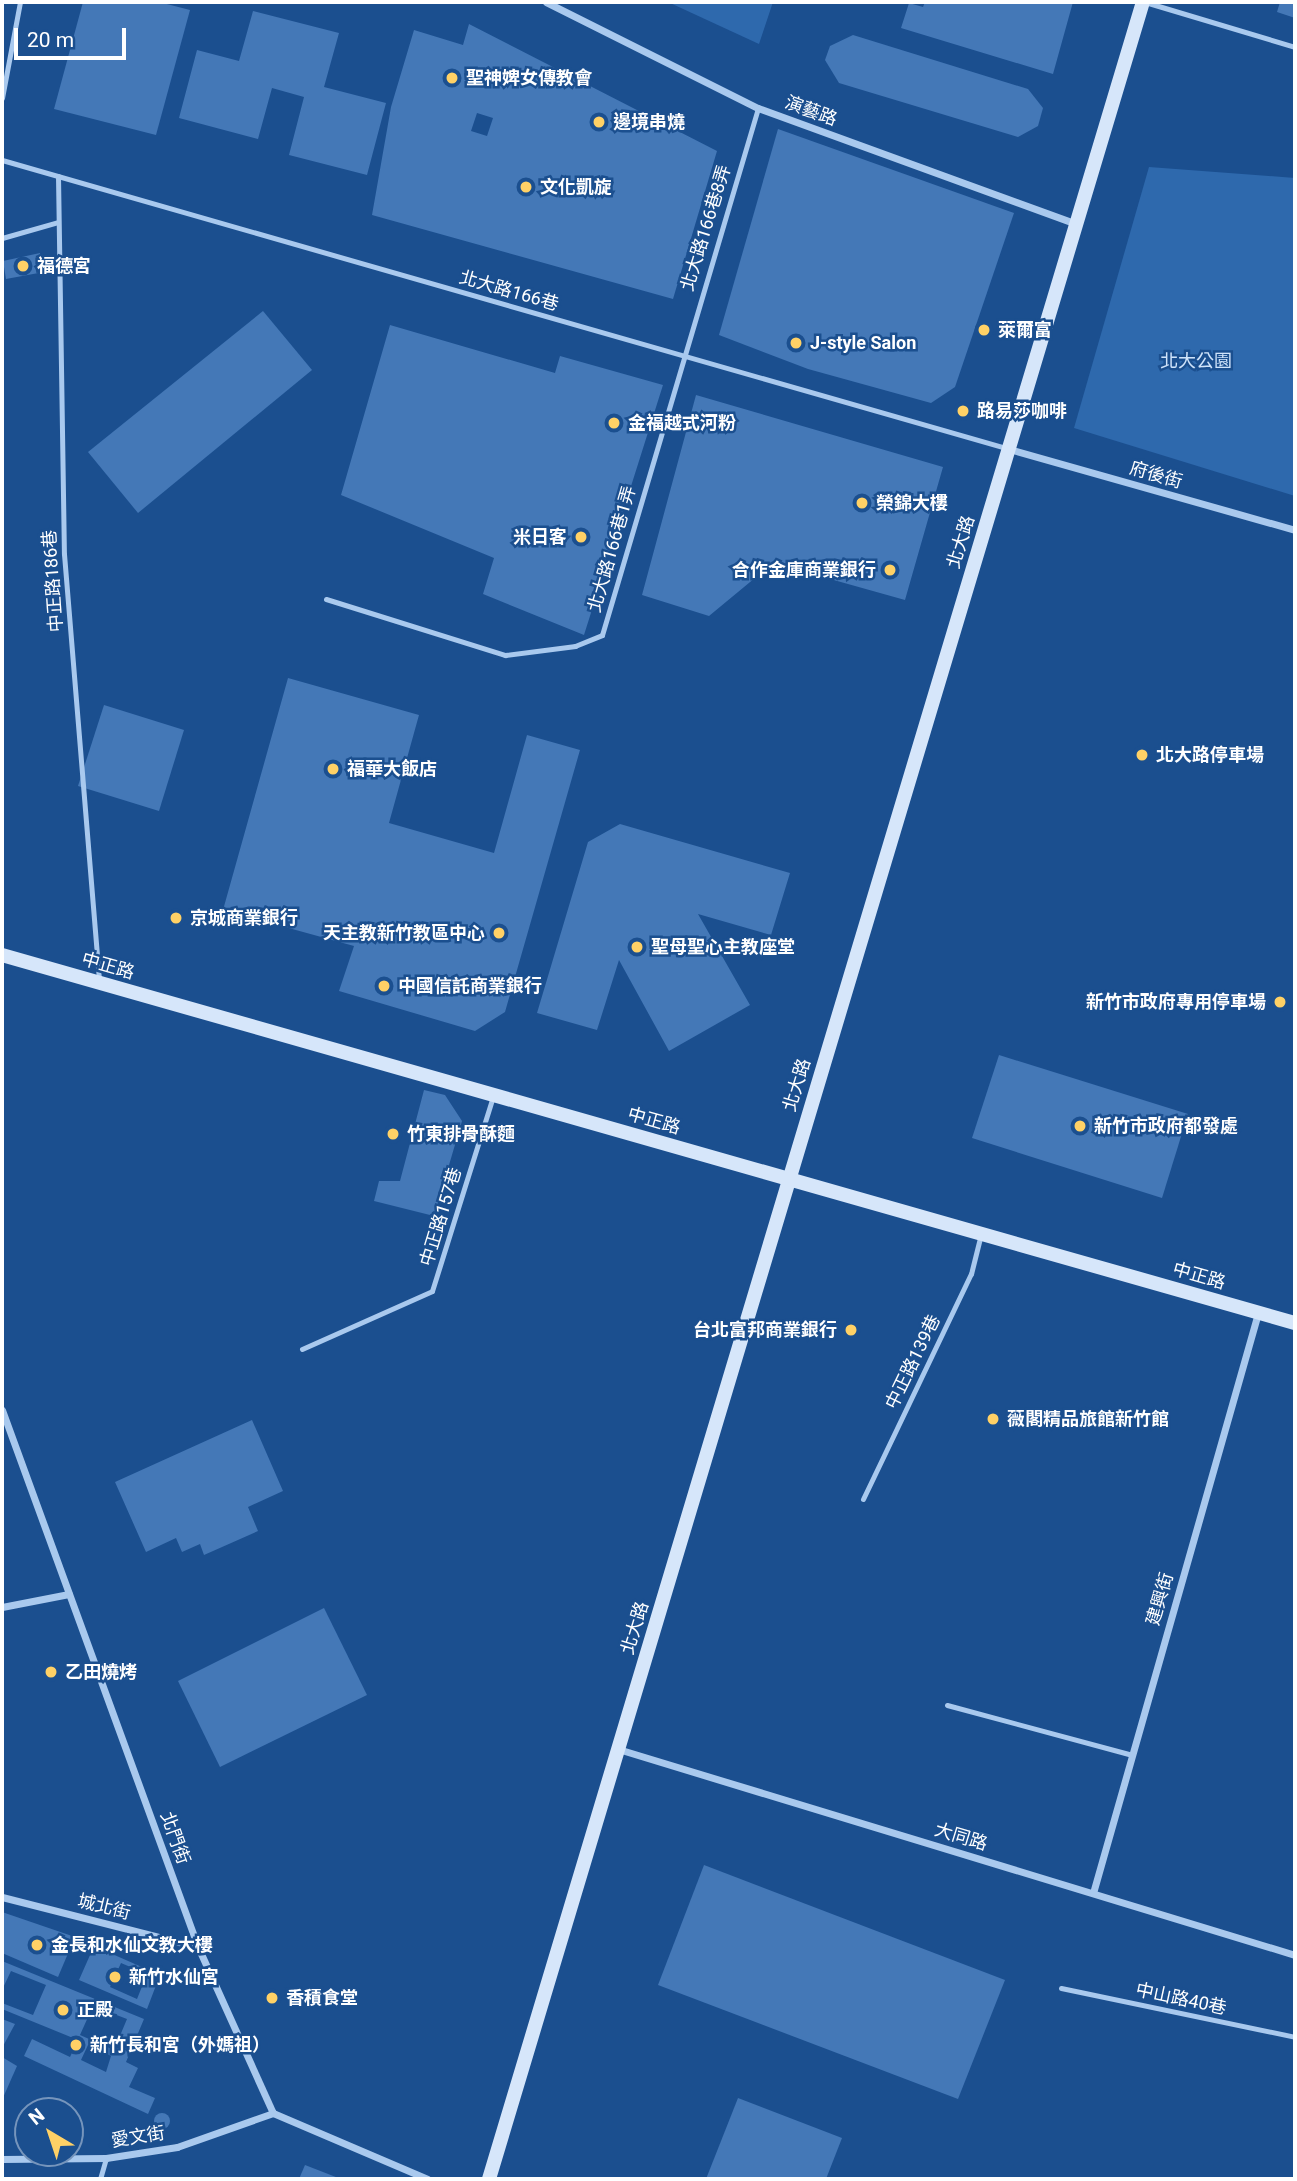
<!DOCTYPE html>
<meta charset="utf-8">
<style>
body{margin:0}
#map{position:relative;width:1297px;height:2181px;overflow:hidden;background:#1b4f8f;font-family:Roboto,"Noto Sans TC",sans-serif}
div>[style]{position:absolute}
.green>*{inset:0;background:#2e69ad}
.building>*{inset:0;background:#4478b7}
.round{border-radius:50%}
.lane>*{height:5px;margin:-2.5px;padding:0 2.5px;transform-origin:2.5px;border-radius:2.5px;background:#a9c9ee}
.street>*{height:7px;margin:-3.5px;padding:0 3.5px;transform-origin:3.5px;border-radius:3.5px;background:#a9c9ee}
.secondary>*{height:14px;margin:-7px;padding:0 7px;transform-origin:7px;border-radius:7px;background:#d6e6fa}
.dots>*{width:19px;height:19px;translate:-50% -50%;box-sizing:border-box;border:4px solid #1b4f8f;border-radius:50%}
span{translate:-50% -50%;white-space:nowrap;text-align:center;line-height:1.15;-webkit-text-stroke:5px #1b4f8f;paint-order:stroke}
.poi-label{font-size:18px;color:#fff;font-weight:700}
.left{translate:0 -50%;text-align:left}
.right{translate:-100% -50%;text-align:right}
.street-label{font-size:18px;color:#fff}
.park-label{font-size:18px;color:#cfe3fa}
.frame{position:absolute;inset:0;border:4px solid #fff;pointer-events:none}
.north{position:absolute;left:14px;top:2097px;width:70px;height:70px;box-sizing:border-box;background:#1b4f8f;border:2px solid #7695bc;border-radius:50%;rotate:321deg;font-size:19px;font-weight:700;line-height:28px;text-align:center;color:#fff}
.north::after{content:'';display:block;margin:auto;width:24px;height:32px;background:#ffd166;clip-path:polygon(50% 0,100% 100%,50% 72%,0 100%)}
.scale{position:absolute;left:14px;top:28px;width:112px;height:32px;box-sizing:border-box;border:4px solid #fff;border-top:0;padding-left:9px;font-size:21px;line-height:24px;white-space:nowrap;color:#fff;-webkit-text-stroke:5px #1b4f8f;paint-order:stroke}
</style>
<div id="map">
<div class="green">
<div style="clip-path:polygon(668px 2px,773px 2px,759px 44px)"></div>
<div style="clip-path:polygon(1149px 167px,1295px 178px,1295px 496px,1074px 428px)"></div>
</div>
<div class="building">
<div style="clip-path:polygon(83px 2px,159px 2px,190px 10px,156px 135px,54px 109px)"></div>
<div style="clip-path:polygon(925px 2px,1073px 2px,1053px 74px,901px 28px,909px 3px,923px 7px)"></div>
<div style="clip-path:polygon(1280px 2px,1295px 2px,1295px 18px,1277px 12px)"></div>
<div style="clip-path:polygon(253px 11px,339px 33px,324px 87px,386px 103px,367px 175px,289px 155px,304px 97px,272px 88px,258px 139px,179px 118px,197px 50px,239px 61px)"></div>
<div style="clip-path:polygon(evenodd,469px 24px,717px 151px,673px 299px,372px 215px,391px 107px,414px 30px,463px 45px,469px 24px,477px 113px,493px 118px,487px 136px,471px 131px,477px 113px)"></div>
<div style="clip-path:polygon(853px 35px,1028px 89px,1043px 108px,1038px 126px,1018px 137px,839px 83px,825px 60px,830px 46px)"></div>
<div style="clip-path:polygon(778px 129px,1014px 213px,955px 387px,931px 403px,808px 369px,719px 335px)"></div>
<div style="clip-path:polygon(40px 253px,44px 272px,6px 279px,3px 261px)"></div>
<div style="clip-path:polygon(263px 311px,312px 370px,138px 513px,88px 452px)"></div>
<div style="clip-path:polygon(390px 325px,555px 373px,560px 356px,663px 385px,584px 635px,483px 594px,494px 558px,341px 495px)"></div>
<div style="clip-path:polygon(696px 395px,943px 467px,905px 600px,773px 563px,709px 616px,642px 595px)"></div>
<div style="clip-path:polygon(288px 678px,419px 715px,389px 823px,494px 853px,527px 735px,580px 750px,505px 1012px,475px 1031px,339px 991px,354px 946px,223px 910px)"></div>
<div style="clip-path:polygon(104px 705px,184px 730px,159px 811px,78px 786px)"></div>
<div style="clip-path:polygon(620px 824px,790px 873px,771px 935px,698px 914px,750px 1005px,669px 1051px,619px 960px,597px 1030px,537px 1013px,588px 842px)"></div>
<div style="clip-path:polygon(999px 1055px,1188px 1114px,1162px 1198px,972px 1138px)"></div>
<div style="clip-path:polygon(424px 1090px,445px 1095px,462px 1121px,434px 1216px,374px 1201px,379px 1181px,400px 1181px)"></div>
<div style="clip-path:polygon(252px 1420px,283px 1491px,248px 1507px,258px 1531px,204px 1555px,200px 1544px,182px 1552px,176px 1538px,146px 1552px,115px 1482px)"></div>
<div style="clip-path:polygon(324px 1608px,367px 1695px,220px 1767px,178px 1681px)"></div>
<div style="clip-path:polygon(704px 1865px,1005px 1980px,958px 2099px,658px 1985px)"></div>
<div style="clip-path:polygon(2px 1912px,75px 1937px,58px 1977px,2px 1953px)"></div>
<div style="clip-path:polygon(evenodd,94px 1946px,160px 1975px,147px 2009px,79px 1980px,94px 1946px,121px 1963px,147px 1974px,137px 1999px,110px 1987px,121px 1963px)"></div>
<div style="clip-path:polygon(evenodd,2px 1961px,144px 2019px,126px 2062px,138px 2068px,129px 2087px,155px 2098px,148px 2114px,24px 2056px,32px 2039px,70px 2057px,78px 2040px,2px 2009px,2px 2003px,33px 2015px,46px 1985px,11px 1971px,2px 1990px,2px 1961px,93px 2006px,127px 2019px,114px 2050px,80px 2035px,93px 2006px,2px 1961px,88px 2045px,111px 2056px,106px 2072px,81px 2060px,88px 2045px)"></div>
<div style="clip-path:polygon(2px 2019px,15px 2024px,2px 2048px)"></div>
<div style="clip-path:polygon(2px 2057px,17px 2066px,2px 2100px)"></div>
<div style="clip-path:polygon(738px 2098px,842px 2138px,826px 2179px,706px 2179px)"></div>
<div class="round" style="left:154px;top:2113px;width:16px;height:16px"></div>
<div style="clip-path:polygon(305px 2165px,341px 2179px,299px 2179px)"></div>
</div>
<div class="lane">
<div style="left:1145px;top:2px;width:157px;rotate:16.7deg"></div>
<div style="left:2px;top:98px;width:98px;rotate:-79.4deg"></div>
<div style="left:2px;top:160px;width:1044px;rotate:16.01deg"></div>
<div style="left:58px;top:176px;width:378px;rotate:89.1deg"></div>
<div style="left:64px;top:554px;width:427px;rotate:85.3deg"></div>
<div style="left:2px;top:238px;width:58px;rotate:-15.9deg"></div>
<div style="left:326px;top:599px;width:188px;rotate:17.4deg"></div>
<div style="left:505px;top:655px;width:71px;rotate:-7.3deg"></div>
<div style="left:575px;top:646px;width:29px;rotate:-22deg"></div>
<div style="left:602px;top:635px;width:550px;rotate:-73.51deg"></div>
<div style="left:302px;top:1349px;width:142px;rotate:-24deg"></div>
<div style="left:432px;top:1291px;width:204px;rotate:-72.6deg"></div>
<div style="left:863px;top:1499px;width:250px;rotate:-64.4deg"></div>
<div style="left:971px;top:1274px;width:38px;rotate:-76deg"></div>
<div style="left:947px;top:1705px;width:192px;rotate:15.1deg"></div>
<div style="left:1061px;top:1988px;width:239px;rotate:11.8deg"></div>
<div style="left:100px;top:2179px;width:22px;rotate:-74deg"></div>
</div>
<div class="street">
<div style="left:546px;top:2px;width:237px;rotate:26.6deg"></div>
<div style="left:758px;top:108px;width:338px;rotate:20deg"></div>
<div style="left:1009px;top:449px;width:297px;rotate:15.8deg"></div>
<div style="left:2px;top:1410px;width:572px;rotate:69.95deg"></div>
<div style="left:198px;top:1947px;width:182px;rotate:65.7deg"></div>
<div style="left:273px;top:2113px;width:168px;rotate:23.1deg"></div>
<div style="left:2px;top:1607px;width:68px;rotate:-11deg"></div>
<div style="left:618px;top:1749px;width:708px;rotate:16.92deg"></div>
<div style="left:1093px;top:1893px;width:603px;rotate:-74.12deg"></div>
<div style="left:2px;top:1897px;width:202px;rotate:14.3deg"></div>
<div style="left:2px;top:2159px;width:104px;rotate:-0.6deg"></div>
<div style="left:106px;top:2158px;width:72px;rotate:-8.8deg"></div>
<div style="left:177px;top:2147px;width:102px;rotate:-19.5deg"></div>
</div>
<div class="secondary">
<div style="left:2px;top:955px;width:1344px;rotate:15.89deg"></div>
<div style="left:489px;top:2179px;width:2273px;rotate:-73.28deg"></div>
</div>
<div class="dots">
<div style="left:452px;top:78px;background:#ffd166"></div>
<div style="left:599px;top:122px;background:#ffd166"></div>
<div style="left:526px;top:187px;background:#ffd166"></div>
<div style="left:23px;top:266px;background:#ffd166"></div>
<div style="left:984px;top:330px;background:#ffd166"></div>
<div style="left:796px;top:343px;background:#ffd166"></div>
<div style="left:963px;top:411px;background:#ffd166"></div>
<div style="left:614px;top:423px;background:#ffd166"></div>
<div style="left:862px;top:503px;background:#ffd166"></div>
<div style="left:581px;top:537px;background:#ffd166"></div>
<div style="left:890px;top:570px;background:#ffd166"></div>
<div style="left:1142px;top:755px;background:#ffd166"></div>
<div style="left:333px;top:769px;background:#ffd166"></div>
<div style="left:176px;top:918px;background:#ffd166"></div>
<div style="left:499px;top:933px;background:#ffd166"></div>
<div style="left:637px;top:947px;background:#ffd166"></div>
<div style="left:384px;top:986px;background:#ffd166"></div>
<div style="left:1280px;top:1002px;background:#ffd166"></div>
<div style="left:1080px;top:1126px;background:#ffd166"></div>
<div style="left:393px;top:1134px;background:#ffd166"></div>
<div style="left:851px;top:1330px;background:#ffd166"></div>
<div style="left:993px;top:1419px;background:#ffd166"></div>
<div style="left:51px;top:1672px;background:#ffd166"></div>
<div style="left:37px;top:1945px;background:#ffd166"></div>
<div style="left:115px;top:1977px;background:#ffd166"></div>
<div style="left:272px;top:1998px;background:#ffd166"></div>
<div style="left:63px;top:2010px;background:#ffd166"></div>
<div style="left:76px;top:2045px;background:#ffd166"></div>
</div>
<div class="poi-label">
<span class="left" style="left:466px;top:78px">聖神婢女傳教會</span>
<span class="left" style="left:613px;top:122px">邊境串燒</span>
<span class="left" style="left:540px;top:187px">文化凱旋</span>
<span class="left" style="left:37px;top:266px">福德宮</span>
<span class="left" style="left:998px;top:330px">萊爾富</span>
<span class="left" style="left:810px;top:343px">J-style Salon</span>
<span class="left" style="left:977px;top:411px">路易莎咖啡</span>
<span class="left" style="left:628px;top:423px">金福越式河粉</span>
<span class="left" style="left:876px;top:503px">榮錦大樓</span>
<span class="right" style="left:567px;top:537px">米日客</span>
<span class="right" style="left:876px;top:570px">合作金庫商業銀行</span>
<span class="left" style="left:1156px;top:755px">北大路停車場</span>
<span class="left" style="left:347px;top:769px">福華大飯店</span>
<span class="left" style="left:190px;top:918px">京城商業銀行</span>
<span class="right" style="left:485px;top:933px">天主教新竹教區中心</span>
<span class="left" style="left:651px;top:947px">聖母聖心主教座堂</span>
<span class="left" style="left:398px;top:986px">中國信託商業銀行</span>
<span class="right" style="left:1266px;top:1002px">新竹市政府專用停車場</span>
<span class="left" style="left:1094px;top:1126px">新竹市政府都發處</span>
<span class="left" style="left:407px;top:1134px">竹東排骨酥麵</span>
<span class="right" style="left:837px;top:1330px">台北富邦商業銀行</span>
<span class="left" style="left:1007px;top:1419px">薇閣精品旅館新竹館</span>
<span class="left" style="left:65px;top:1672px">乙田燒烤</span>
<span class="left" style="left:51px;top:1945px">金長和水仙文教大樓</span>
<span class="left" style="left:129px;top:1977px">新竹水仙宮</span>
<span class="left" style="left:286px;top:1998px">香積食堂</span>
<span class="left" style="left:77px;top:2010px">正殿</span>
<span class="left" style="left:90px;top:2045px">新竹長和宮（外媽祖）</span>
</div>
<div class="street-label">
<span style="left:811px;top:111px;rotate:20deg">演藝路</span>
<span style="left:706px;top:228px;rotate:-73deg">北大路166巷8弄</span>
<span style="left:509px;top:291px;rotate:16deg">北大路166巷</span>
<span style="left:1156px;top:475px;rotate:16deg">府後街</span>
<span style="left:961px;top:542px;rotate:-73deg">北大路</span>
<span style="left:612px;top:549px;rotate:-74deg">北大路166巷1弄</span>
<span style="left:53px;top:581px;rotate:-94deg">中正路186巷</span>
<span style="left:108px;top:966px;rotate:16deg">中正路</span>
<span style="left:797px;top:1085px;rotate:-73deg">北大路</span>
<span style="left:654px;top:1121px;rotate:16deg">中正路</span>
<span style="left:441px;top:1217px;rotate:-73deg">中正路157巷</span>
<span style="left:1199px;top:1276px;rotate:16deg">中正路</span>
<span style="left:913px;top:1362px;rotate:-64deg">中正路139巷</span>
<span style="left:1160px;top:1599px;rotate:-74deg">建興街</span>
<span style="left:635px;top:1628px;rotate:-73deg">北大路</span>
<span style="left:961px;top:1837px;rotate:17deg">大同路</span>
<span style="left:175px;top:1838px;rotate:70deg">北門街</span>
<span style="left:104px;top:1907px;rotate:14deg">城北街</span>
<span style="left:1181px;top:1999px;rotate:12deg">中山路40巷</span>
<span style="left:138px;top:2137px;rotate:-9deg">愛文街</span>
</div>
<div class="park-label">
<span style="left:1196px;top:361px">北大公園</span>
</div>
<div class="frame"></div>
<div class="north">N</div>
<div class="scale">20 m</div>
</div>
